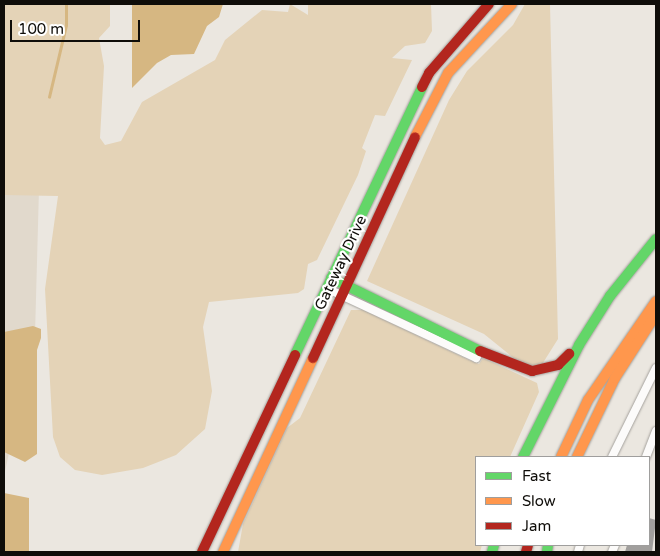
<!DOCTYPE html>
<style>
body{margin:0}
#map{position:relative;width:660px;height:556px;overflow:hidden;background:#ebe7e0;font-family:"Varela Round",sans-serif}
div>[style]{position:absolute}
.built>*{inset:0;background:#e1d9cc}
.green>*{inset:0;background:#e4d3b7}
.water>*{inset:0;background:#d6b782}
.stream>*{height:2.5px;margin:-1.25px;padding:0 1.25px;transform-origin:1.25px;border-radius:1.25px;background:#d6b782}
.building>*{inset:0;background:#a19f9d}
.roads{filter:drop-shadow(0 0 1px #a4a19c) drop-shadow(0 0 1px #a4a19c)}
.street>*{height:8px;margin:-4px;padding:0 4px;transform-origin:4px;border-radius:4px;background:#fcfbfa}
.fast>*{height:10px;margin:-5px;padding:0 5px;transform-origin:5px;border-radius:5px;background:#63d668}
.slow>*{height:10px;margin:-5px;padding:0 5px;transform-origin:5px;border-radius:5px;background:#ff974d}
.jam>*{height:10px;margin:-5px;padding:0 5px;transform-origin:5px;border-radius:5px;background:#b3261e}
span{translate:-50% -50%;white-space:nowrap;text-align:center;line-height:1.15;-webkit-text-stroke:4.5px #fff;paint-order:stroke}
.street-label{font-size:15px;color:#0f0d09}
.frame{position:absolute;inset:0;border:5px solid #0f0d09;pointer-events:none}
.legend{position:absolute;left:475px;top:456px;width:175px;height:90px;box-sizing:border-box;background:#fff;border:1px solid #9f9e9d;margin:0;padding:6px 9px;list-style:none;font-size:15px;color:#0f0d09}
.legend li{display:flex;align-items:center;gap:10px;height:25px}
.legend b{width:25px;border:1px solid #9f9e9d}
.scale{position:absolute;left:10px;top:20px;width:130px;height:22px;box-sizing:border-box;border:2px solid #0f0d09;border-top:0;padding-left:6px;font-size:15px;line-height:18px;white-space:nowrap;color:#0f0d09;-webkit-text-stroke:4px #fff;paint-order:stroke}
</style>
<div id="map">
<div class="built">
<div style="clip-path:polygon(4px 189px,39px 189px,35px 335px,4px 476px)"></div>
</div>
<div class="green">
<div style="clip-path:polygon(4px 4px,110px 4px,110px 26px,99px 38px,104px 66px,100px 138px,105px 145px,121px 141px,142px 102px,215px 60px,225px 40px,262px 10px,288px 12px,290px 4px,308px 15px,308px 4px,431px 4px,432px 31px,425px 43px,405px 46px,392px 58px,412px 60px,385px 116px,375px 115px,362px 148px,366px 151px,358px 175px,317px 260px,308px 264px,304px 289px,298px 293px,209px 302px,203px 327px,212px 391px,205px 429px,176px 455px,143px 468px,102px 475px,75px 470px,60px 457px,53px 437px,45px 289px,58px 196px,4px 195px)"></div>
<div style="clip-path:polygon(525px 4px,550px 4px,558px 339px,541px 366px,521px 364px,484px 334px,367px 281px,449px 100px,467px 71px,513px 25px)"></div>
<div style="clip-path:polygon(351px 310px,363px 310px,469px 360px,479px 364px,483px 358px,537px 383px,539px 392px,510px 457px,476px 457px,476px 545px,482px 545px,480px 552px,238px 552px,243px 524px,287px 428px,300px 418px)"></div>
</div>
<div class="water">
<div style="clip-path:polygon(132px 4px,223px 4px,219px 17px,207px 26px,194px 54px,171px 55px,157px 63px,132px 88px)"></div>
<div style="clip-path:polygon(33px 326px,41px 329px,41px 338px,37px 350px,37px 454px,25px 462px,4px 452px,4px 332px)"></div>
<div style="clip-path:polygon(4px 493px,29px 498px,29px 552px,4px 552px)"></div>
</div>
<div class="stream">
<div style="left:49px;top:97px;width:74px;rotate:-76.7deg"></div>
<div style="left:66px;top:25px;width:21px;rotate:-90deg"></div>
</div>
<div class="building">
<div style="clip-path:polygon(649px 518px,656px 520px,652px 552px,625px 552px,627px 545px,649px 545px)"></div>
</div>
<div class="roads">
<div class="street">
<div style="left:326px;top:288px;width:166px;rotate:25deg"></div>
<div style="left:476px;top:358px;width:8px;rotate:-60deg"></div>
<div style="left:612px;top:457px;width:99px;rotate:-63.7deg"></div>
<div style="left:646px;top:457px;width:28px;rotate:-69deg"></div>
<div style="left:578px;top:552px;width:7px;rotate:-74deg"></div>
<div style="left:612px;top:552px;width:8px;rotate:-67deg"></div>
</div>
<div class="fast">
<div style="left:331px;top:278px;width:166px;rotate:26.1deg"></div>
<div style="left:295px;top:355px;width:297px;rotate:-64.6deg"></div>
<div style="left:523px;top:457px;width:125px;rotate:-63.4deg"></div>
<div style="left:579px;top:345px;width:58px;rotate:-57.7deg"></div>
<div style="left:610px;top:296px;width:73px;rotate:-51.1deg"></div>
<div style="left:492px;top:552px;width:7px;rotate:-74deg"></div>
<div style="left:547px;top:552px;width:7px;rotate:-82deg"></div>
</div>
<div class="slow">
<div style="left:415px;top:137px;width:72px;rotate:-62.7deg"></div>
<div style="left:448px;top:73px;width:94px;rotate:-47.2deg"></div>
<div style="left:561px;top:457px;width:63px;rotate:-64.7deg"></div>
<div style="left:588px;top:400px;width:120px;rotate:-55.5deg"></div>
<div style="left:577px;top:457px;width:88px;rotate:-64.3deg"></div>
<div style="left:615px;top:378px;width:74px;rotate:-57.2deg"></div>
<div style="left:223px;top:552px;width:214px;rotate:-65.1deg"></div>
</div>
<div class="jam">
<div style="left:422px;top:87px;width:16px;rotate:-63deg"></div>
<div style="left:429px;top:73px;width:91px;rotate:-49deg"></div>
<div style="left:480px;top:351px;width:56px;rotate:21deg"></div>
<div style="left:532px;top:371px;width:27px;rotate:-13deg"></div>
<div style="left:558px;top:365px;width:16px;rotate:-45deg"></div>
<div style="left:313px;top:358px;width:243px;rotate:-65.2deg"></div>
<div style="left:202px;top:552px;width:218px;rotate:-64.7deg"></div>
<div style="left:526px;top:552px;width:7px;rotate:-74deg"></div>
</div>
</div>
<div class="street-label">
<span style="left:341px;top:263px;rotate:-65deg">Gateway Drive</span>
</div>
<div class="frame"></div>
<ul class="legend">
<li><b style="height:6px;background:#63d668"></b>Fast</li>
<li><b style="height:6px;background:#ff974d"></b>Slow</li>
<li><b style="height:6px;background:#b3261e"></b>Jam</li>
</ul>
<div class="scale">100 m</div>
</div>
